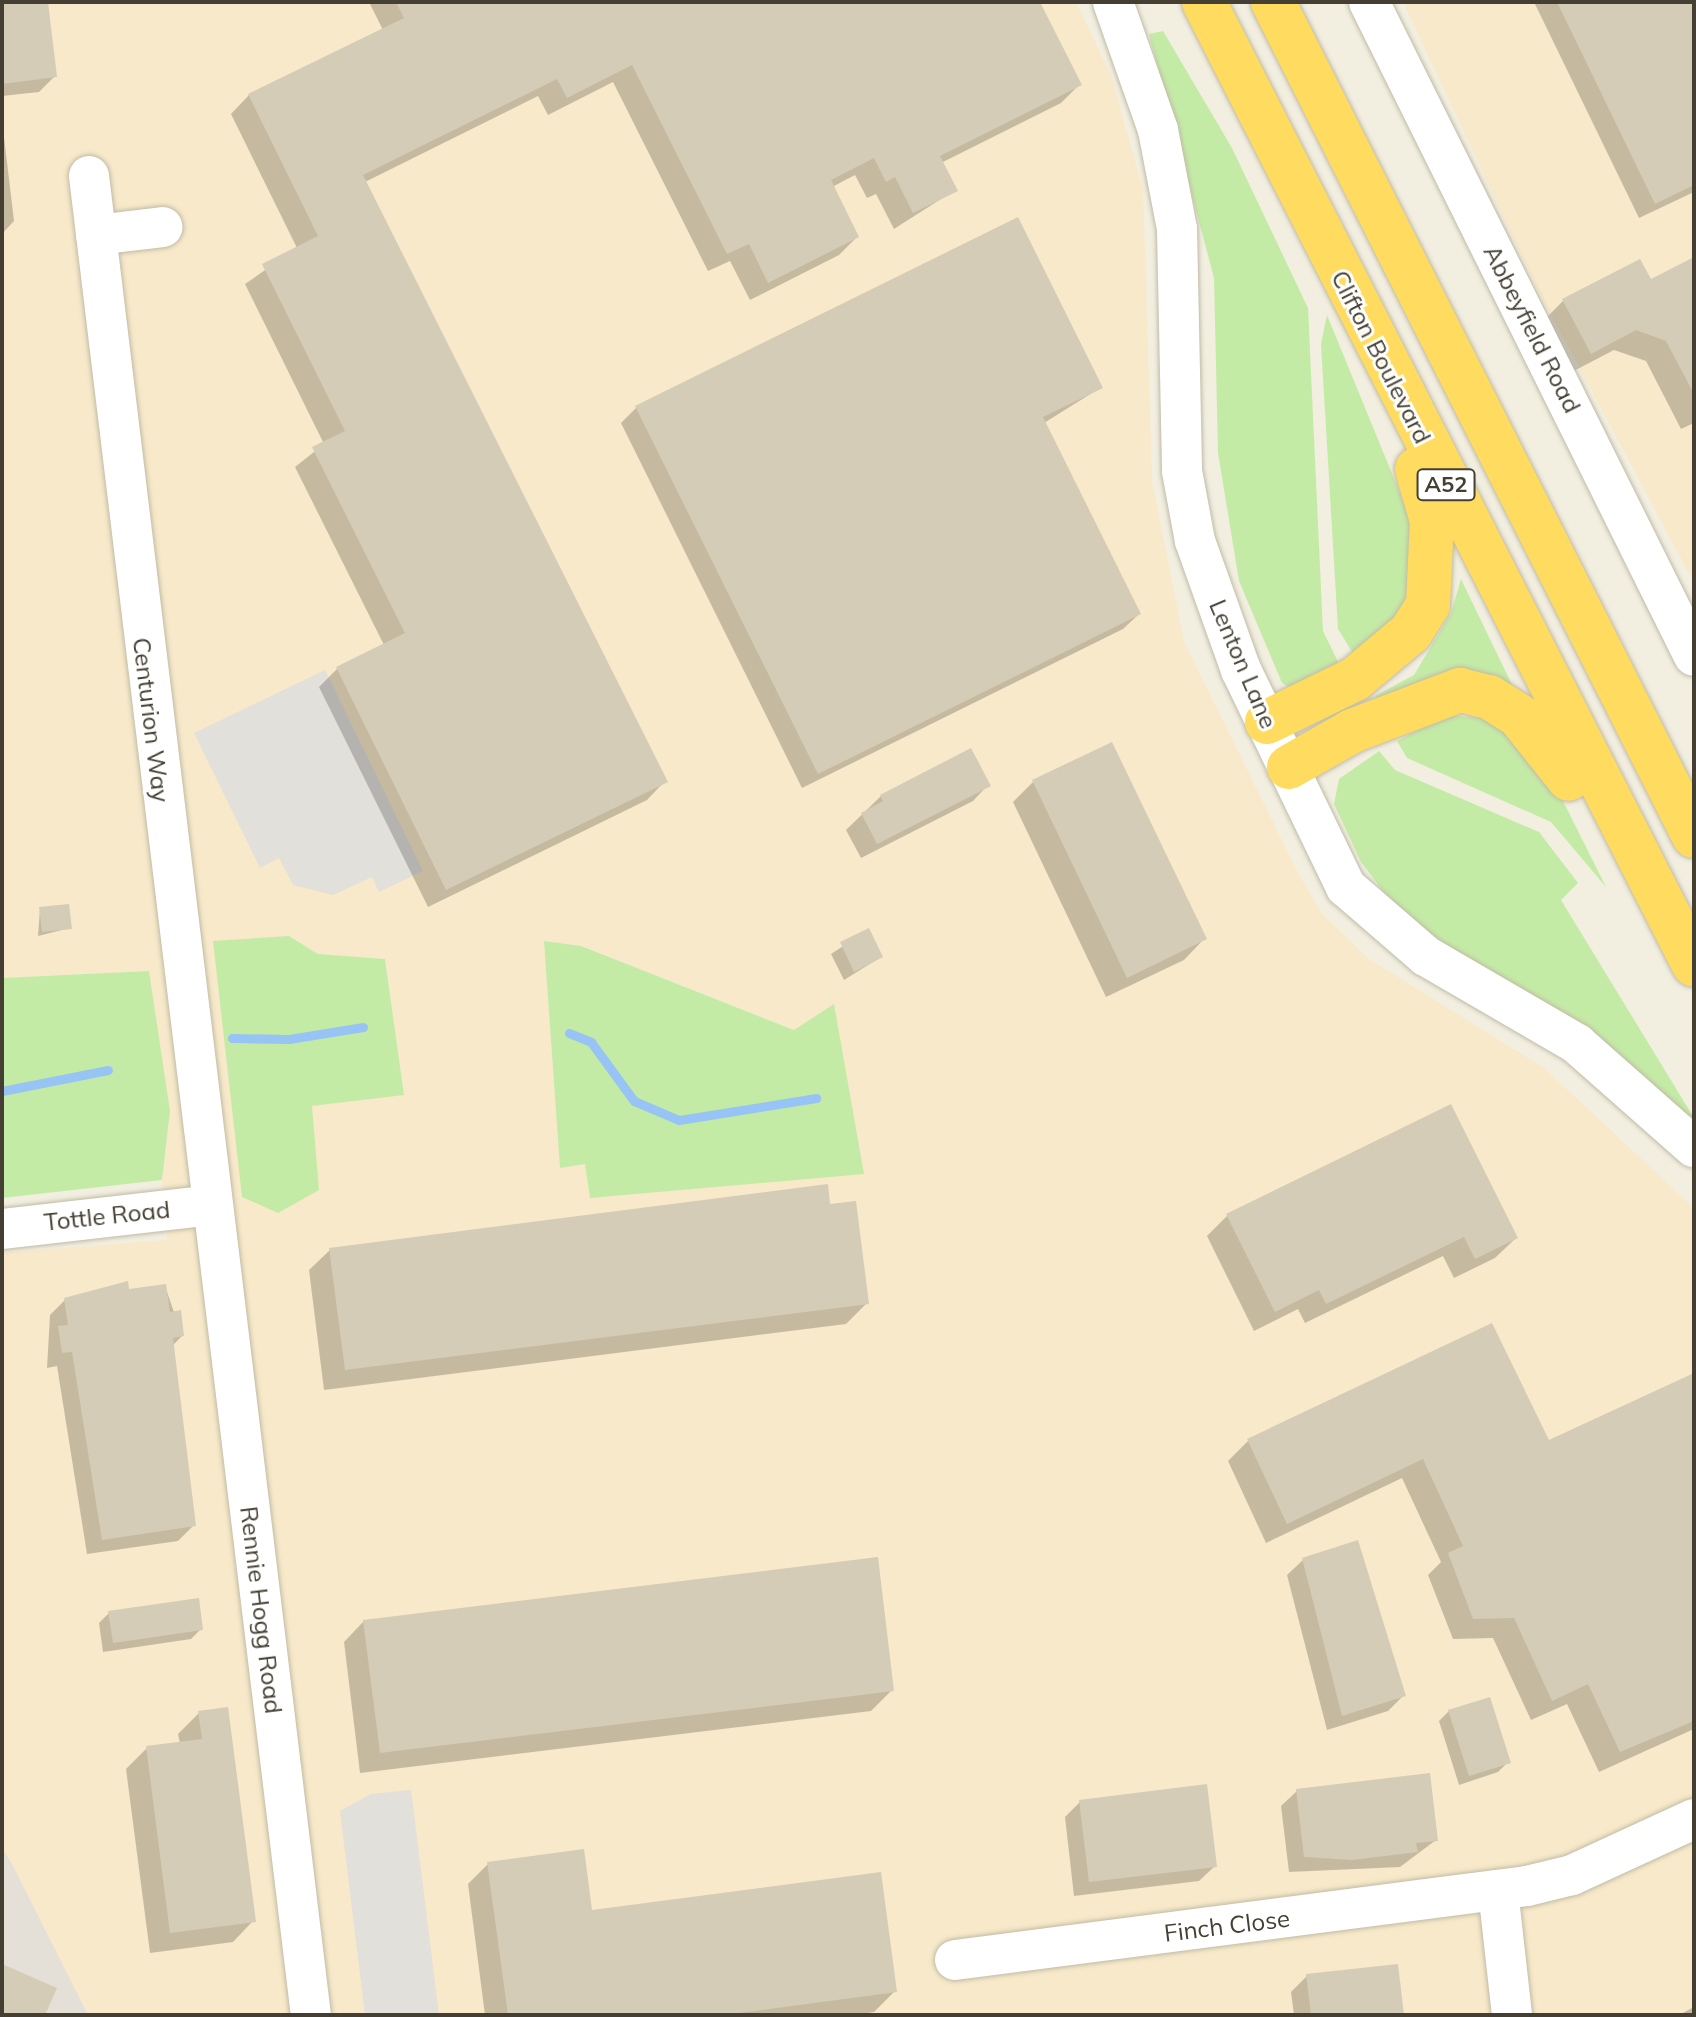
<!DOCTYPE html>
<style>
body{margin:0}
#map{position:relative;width:1696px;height:2017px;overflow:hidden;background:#f2efe1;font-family:Mulish,sans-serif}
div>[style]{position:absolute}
.commercial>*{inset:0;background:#f7e9c9}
.industrial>*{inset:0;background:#e4dfd7}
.green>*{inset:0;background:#c4eba6}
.parking>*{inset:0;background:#e2e0db}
.shadow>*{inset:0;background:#0003}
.stream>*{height:9px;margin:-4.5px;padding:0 4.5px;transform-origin:4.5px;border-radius:4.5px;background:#97c4f5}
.building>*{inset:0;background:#d4ccb6}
.roads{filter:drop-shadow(0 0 2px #c1bba6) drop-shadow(0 0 2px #c1bba6)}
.minor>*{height:40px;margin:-20px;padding:0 20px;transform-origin:20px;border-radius:20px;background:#fff}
.highway>*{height:44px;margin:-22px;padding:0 22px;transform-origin:22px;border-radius:22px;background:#ffdc5f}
span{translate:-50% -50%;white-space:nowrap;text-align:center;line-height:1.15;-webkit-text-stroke:6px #fff;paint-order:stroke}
.shield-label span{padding:2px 6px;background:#fff;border:2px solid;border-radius:6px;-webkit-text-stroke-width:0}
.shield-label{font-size:22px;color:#443f32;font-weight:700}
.street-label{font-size:24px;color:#443f32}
.frame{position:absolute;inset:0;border:4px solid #443f32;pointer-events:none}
</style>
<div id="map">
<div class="commercial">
<div style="clip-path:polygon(evenodd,2px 2px,1076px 2px,1111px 75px,1143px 190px,1152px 481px,1184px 642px,1299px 875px,1322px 914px,1369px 959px,1544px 1068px,1694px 1208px,1694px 2015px,88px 2015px,2px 1849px,2px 1253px,167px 1240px,162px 1180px,170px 1111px,149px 971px,2px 978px,2px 2px,289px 936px,318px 954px,385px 959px,404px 1094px,312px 1106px,289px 936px,2px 2px,544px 941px,581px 946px,795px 1030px,834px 1005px,590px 1198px,585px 1164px,560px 1167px,544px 941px)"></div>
<div style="clip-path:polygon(1403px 2px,1694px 2px,1694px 583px,1539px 292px)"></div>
</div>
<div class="industrial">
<div style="clip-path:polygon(2px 1849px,12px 1864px,88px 2015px,2px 2015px)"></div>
</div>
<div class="green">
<div style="clip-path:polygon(1163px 31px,1232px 148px,1308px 308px,1323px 631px,1344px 674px,1296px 691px,1282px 683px,1239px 581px,1218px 453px,1214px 278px,1149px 34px)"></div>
<div style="clip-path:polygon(1327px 315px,1418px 537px,1419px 602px,1354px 655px,1338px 629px,1321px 344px)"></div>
<div style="clip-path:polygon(1461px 579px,1515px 691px,1381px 707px,1375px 696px,1414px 675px,1451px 613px)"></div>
<div style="clip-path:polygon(1447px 715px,1483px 718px,1515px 733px,1563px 801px,1606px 887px,1551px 822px,1407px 758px,1397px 741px)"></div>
<div style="clip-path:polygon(1379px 751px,1395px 770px,1539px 832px,1578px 883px,1561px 900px,1694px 1118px,1684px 1127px,1603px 1045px,1402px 916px,1361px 862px,1334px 804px,1339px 779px)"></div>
<div style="clip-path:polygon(289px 936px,318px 954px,385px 959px,404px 1095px,312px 1106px,319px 1190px,278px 1213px,242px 1197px,213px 941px)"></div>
<div style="clip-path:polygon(544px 941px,581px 946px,794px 1030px,834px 1004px,864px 1174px,590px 1198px,585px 1164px,560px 1168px)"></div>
<div style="clip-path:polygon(149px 971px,170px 1111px,162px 1180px,2px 1198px,2px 978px)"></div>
</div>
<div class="parking">
<div style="clip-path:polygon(325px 670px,423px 871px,379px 892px,372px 877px,333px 895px,293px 885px,279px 858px,260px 868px,194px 733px)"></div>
<div style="clip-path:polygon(411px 1790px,439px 2015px,365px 2015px,340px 1811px,371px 1794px)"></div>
</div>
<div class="shadow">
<div style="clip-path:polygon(2px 2px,46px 2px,55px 76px,39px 92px,2px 96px)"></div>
<div style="clip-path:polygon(369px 2px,1037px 2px,1079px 85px,1061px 103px,941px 163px,955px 190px,894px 229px,876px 194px,867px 198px,855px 175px,832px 187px,857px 237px,839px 255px,750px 300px,730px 261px,708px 271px,613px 82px,548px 115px,538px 96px,365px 182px,665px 781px,647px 800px,428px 907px,319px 687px,338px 668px,384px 645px,295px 467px,324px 444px,245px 284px,297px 248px,231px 114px,249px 95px,383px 30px)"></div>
<div style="clip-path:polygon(1534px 2px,1694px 2px,1694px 192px,1639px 218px)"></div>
<div style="clip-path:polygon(2px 120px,14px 221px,2px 234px)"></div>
<div style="clip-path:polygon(1694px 259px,1694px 423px,1681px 429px,1646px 361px,1614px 350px,1570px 373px,1543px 321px,1564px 300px,1650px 282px)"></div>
<div style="clip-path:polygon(1100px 388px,1044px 423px,1139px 614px,1123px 629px,802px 788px,621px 423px,636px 408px)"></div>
<div style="clip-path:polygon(1033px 782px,1204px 939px,1184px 960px,1106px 997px,1013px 802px)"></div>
<div style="clip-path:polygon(988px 785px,973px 801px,861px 858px,846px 830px,881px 796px)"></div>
<div style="clip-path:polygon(40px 909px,70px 928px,38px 936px)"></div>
<div style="clip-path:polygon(868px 930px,881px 957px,844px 980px,831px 954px)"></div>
<div style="clip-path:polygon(828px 1206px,867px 1303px,846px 1324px,324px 1390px,309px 1270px,330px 1250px)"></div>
<div style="clip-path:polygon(1227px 1216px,1516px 1238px,1495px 1258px,1454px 1278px,1443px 1256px,1305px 1323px,1298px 1309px,1254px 1331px,1207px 1236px)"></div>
<div style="clip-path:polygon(165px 1286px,182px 1336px,172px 1346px,194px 1525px,178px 1541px,87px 1554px,57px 1366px,47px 1368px,50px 1315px,66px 1299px)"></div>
<div style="clip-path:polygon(1694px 1375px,1694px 1729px,1599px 1772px,1567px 1704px,1531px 1720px,1493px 1638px,1453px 1639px,1428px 1575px,1441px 1562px,1402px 1478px,1266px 1543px,1228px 1461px,1248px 1441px,1548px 1443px)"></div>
<div style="clip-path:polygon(1303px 1560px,1404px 1695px,1388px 1711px,1327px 1730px,1287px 1575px)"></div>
<div style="clip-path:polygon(109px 1613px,201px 1629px,191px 1639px,103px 1652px,99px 1623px)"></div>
<div style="clip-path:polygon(364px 1621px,892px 1690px,871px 1711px,360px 1773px,344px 1642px)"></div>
<div style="clip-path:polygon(1449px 1711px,1508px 1762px,1498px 1772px,1459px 1785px,1439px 1721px)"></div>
<div style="clip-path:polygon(199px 1713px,253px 1921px,233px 1942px,150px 1953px,126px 1769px,147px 1748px,180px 1743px,178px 1734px)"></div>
<div style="clip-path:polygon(1297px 1791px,1436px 1840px,1400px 1867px,1289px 1872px,1281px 1806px)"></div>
<div style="clip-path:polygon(1080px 1802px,1215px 1866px,1199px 1881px,1074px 1896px,1065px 1817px)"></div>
<div style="clip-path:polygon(488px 1864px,591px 1913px,895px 1991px,874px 2012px,853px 2015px,485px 2015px,468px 1884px)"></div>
<div style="clip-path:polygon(1307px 1976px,1402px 2015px,1294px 2015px,1291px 1992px)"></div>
<div style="clip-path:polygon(1694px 2007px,1694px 2015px,1679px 2015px)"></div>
</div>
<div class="stream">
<div style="left:569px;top:1033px;width:24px;rotate:22deg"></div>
<div style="left:591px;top:1042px;width:73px;rotate:53.9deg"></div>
<div style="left:634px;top:1101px;width:49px;rotate:22.9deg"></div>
<div style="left:679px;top:1120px;width:139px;rotate:-9.1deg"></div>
<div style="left:232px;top:1038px;width:57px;rotate:1deg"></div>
<div style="left:289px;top:1039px;width:75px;rotate:-9.2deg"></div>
<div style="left:2px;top:1091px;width:108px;rotate:-11.2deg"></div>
</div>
<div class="building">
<div style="clip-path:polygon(2px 2px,48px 2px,57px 77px,2px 84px)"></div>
<div style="clip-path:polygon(396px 2px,1040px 2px,1082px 85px,940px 156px,958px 191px,913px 213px,895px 177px,886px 182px,874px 158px,831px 180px,859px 237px,768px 283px,749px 244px,727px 254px,632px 65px,567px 98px,557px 79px,363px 175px,668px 782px,446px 890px,336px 667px,405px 633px,312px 447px,345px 431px,262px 264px,318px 236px,248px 94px,404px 18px)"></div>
<div style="clip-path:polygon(1557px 2px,1694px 2px,1694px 185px,1655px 204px)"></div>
<div style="clip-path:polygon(1018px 217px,1103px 388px,1043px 417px,1141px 614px,818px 774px,635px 406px)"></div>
<div style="clip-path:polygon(1694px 257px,1694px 394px,1666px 341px,1636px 330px,1591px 354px,1562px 299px,1640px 259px,1651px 279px)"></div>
<div style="clip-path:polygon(1112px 742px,1207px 939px,1127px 978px,1032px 780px)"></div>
<div style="clip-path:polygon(971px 748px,991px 786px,877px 844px,861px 813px,883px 801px,880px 795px)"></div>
<div style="clip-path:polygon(69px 904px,72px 929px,42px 932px,39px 907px)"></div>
<div style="clip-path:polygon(869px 928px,883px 957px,854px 972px,840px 942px)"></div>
<div style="clip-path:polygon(1451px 1104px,1518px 1238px,1475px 1259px,1464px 1237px,1326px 1304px,1319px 1290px,1275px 1312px,1226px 1214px)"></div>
<div style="clip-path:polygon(828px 1184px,830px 1204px,856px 1201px,869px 1304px,345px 1370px,329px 1248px)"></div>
<div style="clip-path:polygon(128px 1281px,129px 1289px,166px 1284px,170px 1312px,181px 1310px,184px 1336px,173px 1338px,196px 1526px,102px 1540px,72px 1352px,62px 1353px,58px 1326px,68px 1325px,64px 1298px)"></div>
<div style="clip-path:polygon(1492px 1323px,1549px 1440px,1694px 1373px,1694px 1721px,1620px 1752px,1588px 1684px,1552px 1701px,1514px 1618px,1473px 1619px,1448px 1553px,1463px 1546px,1423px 1459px,1287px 1524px,1247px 1439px)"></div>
<div style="clip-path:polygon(1358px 1540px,1406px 1696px,1342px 1716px,1302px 1558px)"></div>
<div style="clip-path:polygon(878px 1557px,894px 1691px,380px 1753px,363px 1620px)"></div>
<div style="clip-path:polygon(199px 1598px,203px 1630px,113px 1643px,108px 1611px)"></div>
<div style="clip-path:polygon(1490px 1697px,1511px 1763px,1469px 1776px,1448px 1710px)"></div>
<div style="clip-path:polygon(228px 1707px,256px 1922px,170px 1933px,146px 1746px,202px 1739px,198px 1711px)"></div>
<div style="clip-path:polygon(1430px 1773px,1438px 1841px,1416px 1843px,1418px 1852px,1352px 1860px,1304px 1857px,1296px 1789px)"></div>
<div style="clip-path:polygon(1207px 1784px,1217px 1867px,1089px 1882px,1079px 1800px)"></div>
<div style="clip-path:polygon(584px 1849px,592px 1910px,881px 1872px,897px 1992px,724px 2015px,508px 2015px,487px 1862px)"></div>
<div style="clip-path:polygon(2px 1964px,57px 1988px,45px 2015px,2px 2015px)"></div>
<div style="clip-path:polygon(1398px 1964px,1404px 2015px,1311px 2015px,1306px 1974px)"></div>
</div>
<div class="roads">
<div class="minor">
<div style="left:1113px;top:2px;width:136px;rotate:70.6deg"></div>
<div style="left:1158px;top:130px;width:101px;rotate:79.1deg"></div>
<div style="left:1177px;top:229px;width:242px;rotate:88.8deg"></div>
<div style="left:1182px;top:471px;width:71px;rotate:79.5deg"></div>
<div style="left:1195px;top:541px;width:137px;rotate:70.4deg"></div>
<div style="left:1241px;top:670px;width:241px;rotate:64.2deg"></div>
<div style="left:1346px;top:887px;width:106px;rotate:40.8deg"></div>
<div style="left:1426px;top:956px;width:175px;rotate:30.2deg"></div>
<div style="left:1577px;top:1044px;width:156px;rotate:41.4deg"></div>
<div style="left:1369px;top:2px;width:730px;rotate:63.58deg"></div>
<div style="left:89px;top:176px;width:1852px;rotate:83.12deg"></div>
<div style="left:96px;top:235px;width:67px;rotate:-6.8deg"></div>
<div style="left:2px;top:1229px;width:211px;rotate:-6.5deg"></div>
<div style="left:1498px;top:1890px;width:126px;rotate:83.6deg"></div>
<div style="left:955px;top:1960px;width:577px;rotate:-7.37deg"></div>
<div style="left:1527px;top:1886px;width:46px;rotate:-13.7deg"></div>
<div style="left:1572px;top:1875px;width:134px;rotate:-24.7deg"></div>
</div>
<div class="highway">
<div style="left:1204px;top:2px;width:1080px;rotate:63.03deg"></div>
<div style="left:1273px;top:2px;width:934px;rotate:63.22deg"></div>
<div style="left:1267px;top:722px;width:98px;rotate:-26deg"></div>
<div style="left:1355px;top:679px;width:73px;rotate:-40deg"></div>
<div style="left:1411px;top:632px;width:32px;rotate:-58deg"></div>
<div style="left:1428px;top:605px;width:84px;rotate:-87.3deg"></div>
<div style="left:1432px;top:521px;width:54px;rotate:-106.1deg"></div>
<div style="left:1289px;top:767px;width:73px;rotate:-29.7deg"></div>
<div style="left:1352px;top:731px;width:116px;rotate:-20.8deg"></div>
<div style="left:1460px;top:690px;width:30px;rotate:14deg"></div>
<div style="left:1489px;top:697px;width:36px;rotate:32deg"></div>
<div style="left:1519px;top:716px;width:80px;rotate:51.6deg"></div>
</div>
</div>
<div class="shield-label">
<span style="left:1446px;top:485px">A52</span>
</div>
<div class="street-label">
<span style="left:1532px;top:329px;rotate:63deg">Abbeyfield Road</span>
<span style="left:1381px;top:357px;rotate:63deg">Clifton Boulevard</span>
<span style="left:1243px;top:664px;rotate:67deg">Lenton Lane</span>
<span style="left:151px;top:720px;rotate:83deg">Centurion Way</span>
<span style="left:107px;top:1216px;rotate:-6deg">Tottle Road</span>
<span style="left:261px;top:1610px;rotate:83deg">Rennie Hogg Road</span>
<span style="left:1227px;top:1926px;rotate:-7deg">Finch Close</span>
</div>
<div class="frame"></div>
</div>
